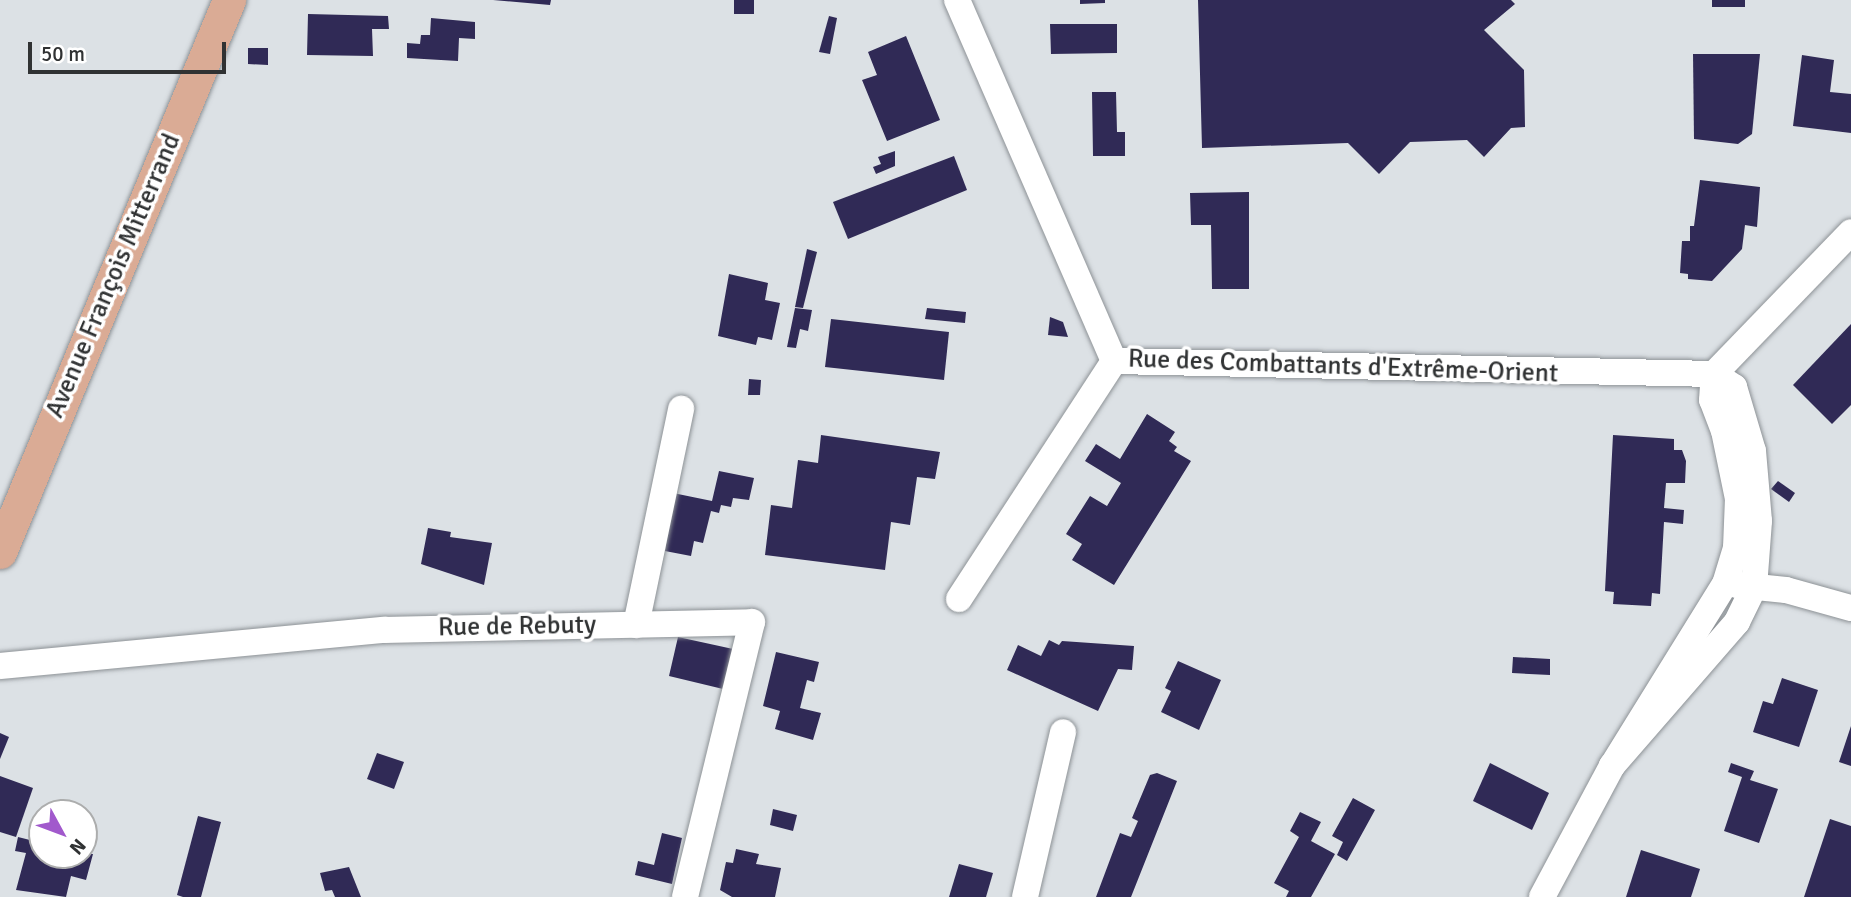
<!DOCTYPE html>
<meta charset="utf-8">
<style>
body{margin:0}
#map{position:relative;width:1851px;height:897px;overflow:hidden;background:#dce1e5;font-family:Signika,sans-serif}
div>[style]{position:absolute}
.building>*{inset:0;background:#302a56}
.roads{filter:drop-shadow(0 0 2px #8d9296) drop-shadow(0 0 2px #8d9296)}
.minor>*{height:26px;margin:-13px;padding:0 13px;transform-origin:13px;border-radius:13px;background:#fff}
.major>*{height:33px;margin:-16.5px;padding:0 16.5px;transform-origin:16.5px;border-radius:16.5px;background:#daab95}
span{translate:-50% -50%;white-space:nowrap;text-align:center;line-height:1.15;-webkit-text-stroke:7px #fff;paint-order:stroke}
.street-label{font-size:26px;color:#303233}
.north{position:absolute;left:28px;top:799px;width:70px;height:70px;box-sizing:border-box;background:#fff;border:2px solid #acadad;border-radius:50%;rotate:131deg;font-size:19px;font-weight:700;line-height:28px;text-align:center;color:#303233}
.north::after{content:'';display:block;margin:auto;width:24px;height:32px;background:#a159cc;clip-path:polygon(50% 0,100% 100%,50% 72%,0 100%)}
.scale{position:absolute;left:28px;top:42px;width:198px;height:32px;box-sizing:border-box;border:4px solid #303233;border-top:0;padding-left:9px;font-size:21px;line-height:24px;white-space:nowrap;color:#303233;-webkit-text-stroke:5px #fff;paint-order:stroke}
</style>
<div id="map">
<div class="building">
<div style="clip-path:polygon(493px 0,551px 0,550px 5px)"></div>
<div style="clip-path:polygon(734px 0,754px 0,754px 14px,734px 14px)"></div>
<div style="clip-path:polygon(1080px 0,1105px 0,1105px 3px,1080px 4px)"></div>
<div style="clip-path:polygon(1198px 0,1511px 0,1515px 4px,1484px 30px,1524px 70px,1525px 127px,1511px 128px,1484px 157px,1467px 140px,1410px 142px,1379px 174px,1348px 143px,1202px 148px)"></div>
<div style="clip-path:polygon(1712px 0,1745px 0,1745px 7px,1712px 7px)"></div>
<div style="clip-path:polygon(308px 14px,388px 16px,389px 29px,372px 29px,373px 56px,307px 55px)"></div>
<div style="clip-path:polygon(829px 16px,837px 18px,830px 54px,819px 52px)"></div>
<div style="clip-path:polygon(431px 18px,475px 22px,475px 39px,459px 38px,458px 61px,407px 58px,407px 43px,420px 44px,421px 35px,430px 35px)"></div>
<div style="clip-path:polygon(1050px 24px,1117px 24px,1117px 53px,1051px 54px)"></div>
<div style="clip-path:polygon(906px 36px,940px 120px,887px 141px,862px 80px,877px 75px,868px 52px)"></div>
<div style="clip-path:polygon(248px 48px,268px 48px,268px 65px,248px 64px)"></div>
<div style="clip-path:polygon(1693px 54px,1760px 54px,1752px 134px,1738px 144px,1694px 139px)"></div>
<div style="clip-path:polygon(1802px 55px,1834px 60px,1830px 92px,1851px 94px,1851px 133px,1793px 126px)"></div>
<div style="clip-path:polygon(1092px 92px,1116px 92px,1117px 132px,1125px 132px,1125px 156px,1093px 156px)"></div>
<div style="clip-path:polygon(895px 151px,895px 166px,876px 174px,873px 167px,881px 164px,878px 157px)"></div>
<div style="clip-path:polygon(954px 156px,967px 190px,848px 239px,833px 202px)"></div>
<div style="clip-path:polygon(1700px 180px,1760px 187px,1757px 227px,1745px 225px,1742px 249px,1712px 281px,1688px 279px,1688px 274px,1680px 273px,1682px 241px,1690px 241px,1690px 226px,1694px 226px)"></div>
<div style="clip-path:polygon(1249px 192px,1249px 289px,1212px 289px,1211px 225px,1191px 225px,1190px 193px)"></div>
<div style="clip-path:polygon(807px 249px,817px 252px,803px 308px,795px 307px)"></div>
<div style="clip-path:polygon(729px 274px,768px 283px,765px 300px,780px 303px,772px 340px,758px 337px,756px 345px,718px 336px)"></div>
<div style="clip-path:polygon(795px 308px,812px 310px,808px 331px,800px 329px,796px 348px,787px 347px)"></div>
<div style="clip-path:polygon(927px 308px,966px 312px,965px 323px,925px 319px)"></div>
<div style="clip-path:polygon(1050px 317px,1063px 322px,1068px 337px,1048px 335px)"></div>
<div style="clip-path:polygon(831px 319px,949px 332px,944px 380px,825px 367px)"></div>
<div style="clip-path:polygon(1851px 324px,1851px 405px,1832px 424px,1793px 385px)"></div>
<div style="clip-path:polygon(749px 379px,761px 380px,760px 395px,748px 395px)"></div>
<div style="clip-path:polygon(1147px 414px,1175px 432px,1169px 441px,1177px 447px,1174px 451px,1191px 461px,1114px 585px,1072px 560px,1082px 544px,1066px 534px,1090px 496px,1107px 506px,1121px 483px,1085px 461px,1096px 444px,1120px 459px)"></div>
<div style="clip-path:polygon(821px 435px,940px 452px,935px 479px,917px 477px,910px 525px,891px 522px,885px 570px,765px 555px,771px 505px,792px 508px,798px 460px,818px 463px)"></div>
<div style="clip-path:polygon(1613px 435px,1674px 439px,1674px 450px,1682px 450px,1686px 461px,1685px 483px,1666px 483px,1664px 508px,1684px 510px,1683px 524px,1664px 522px,1660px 594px,1652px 593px,1651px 606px,1613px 604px,1614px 592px,1605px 591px)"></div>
<div style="clip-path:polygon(719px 471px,754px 478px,749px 500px,733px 498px,731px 507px,721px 505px,719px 513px,711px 511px,703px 543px,694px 541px,691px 556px,665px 551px,673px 493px,712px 501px)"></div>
<div style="clip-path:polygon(1778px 481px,1795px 493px,1789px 502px,1771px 489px)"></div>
<div style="clip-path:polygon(428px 528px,451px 532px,450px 537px,492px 543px,484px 585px,421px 564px)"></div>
<div style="clip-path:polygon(678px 637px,733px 649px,723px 689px,669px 676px)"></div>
<div style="clip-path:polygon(1049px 640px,1059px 645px,1062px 641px,1134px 646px,1132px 670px,1118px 669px,1098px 711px,1007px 670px,1018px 645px,1041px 656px)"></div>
<div style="clip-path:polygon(776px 652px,819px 662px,814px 682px,807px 680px,800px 708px,821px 713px,813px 740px,775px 729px,780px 711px,763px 706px)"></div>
<div style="clip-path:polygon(1513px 657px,1550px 659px,1550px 675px,1512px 673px)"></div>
<div style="clip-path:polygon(1178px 661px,1221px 680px,1199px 730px,1161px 712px,1171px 691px,1165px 688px)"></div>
<div style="clip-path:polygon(1782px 678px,1818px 690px,1799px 747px,1753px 732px,1763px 701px,1773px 704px)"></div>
<div style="clip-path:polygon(1851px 726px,1851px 766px,1839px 762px)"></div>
<div style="clip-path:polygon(0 733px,9px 737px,0 759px)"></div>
<div style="clip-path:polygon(377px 753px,404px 762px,394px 789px,367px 779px)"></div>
<div style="clip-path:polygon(1490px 763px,1549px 793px,1532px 830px,1473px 801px)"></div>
<div style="clip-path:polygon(1731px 763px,1754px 771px,1750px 780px,1778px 789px,1759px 843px,1724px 831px,1742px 777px,1728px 772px)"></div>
<div style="clip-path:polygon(1157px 773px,1177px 781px,1131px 897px,1096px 897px,1120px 833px,1131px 837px,1138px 821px,1132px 818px,1150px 775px)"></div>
<div style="clip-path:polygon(0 776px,33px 788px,16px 837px,0 832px)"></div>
<div style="clip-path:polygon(1353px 798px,1375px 810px,1347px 861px,1337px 855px,1343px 842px,1332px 836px)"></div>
<div style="clip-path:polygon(773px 809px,797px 815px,793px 831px,770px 825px)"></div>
<div style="clip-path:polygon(1300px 812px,1321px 822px,1311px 841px,1335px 854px,1311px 897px,1286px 897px,1289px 891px,1274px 883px,1299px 837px,1290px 831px)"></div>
<div style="clip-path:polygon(198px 816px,221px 822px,201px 897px,183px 897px,177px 895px)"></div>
<div style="clip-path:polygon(1830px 819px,1851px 826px,1851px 897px,1804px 897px)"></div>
<div style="clip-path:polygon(662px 833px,682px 838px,672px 884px,635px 875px,638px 861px,654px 865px)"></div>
<div style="clip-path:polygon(18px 837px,42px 843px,42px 855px,93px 854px,86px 880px,71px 876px,66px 897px,16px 890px,26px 853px,15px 851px)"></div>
<div style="clip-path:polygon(736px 849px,759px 854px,756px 864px,781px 868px,775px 897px,732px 897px,720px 890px,726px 862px,733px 863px)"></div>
<div style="clip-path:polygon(1641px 850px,1700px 869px,1691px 897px,1626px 897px)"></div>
<div style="clip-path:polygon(959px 864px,993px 873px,986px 897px,949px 897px)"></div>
<div style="clip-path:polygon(349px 867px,361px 897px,335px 897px,332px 890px,325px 891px,320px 873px)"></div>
</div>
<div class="roads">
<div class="minor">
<div style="left:957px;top:0;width:394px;rotate:66.5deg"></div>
<div style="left:1114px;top:361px;width:600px;rotate:1.24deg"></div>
<div style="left:1714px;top:374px;width:197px;rotate:-46deg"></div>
<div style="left:1737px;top:585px;width:49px;rotate:5.8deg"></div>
<div style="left:1786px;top:590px;width:67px;rotate:15.5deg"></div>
<div style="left:959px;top:599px;width:284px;rotate:-56.9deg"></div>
<div style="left:636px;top:625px;width:221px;rotate:-78.2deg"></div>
<div style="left:0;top:666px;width:386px;rotate:-5.4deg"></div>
<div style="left:384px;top:630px;width:368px;rotate:-1.2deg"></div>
<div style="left:752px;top:622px;width:283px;rotate:103.7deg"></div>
<div style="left:1025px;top:897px;width:169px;rotate:-77deg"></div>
<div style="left:1542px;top:897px;width:149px;rotate:-61.9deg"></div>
<div style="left:1612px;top:766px;width:214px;rotate:-58.2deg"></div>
<div style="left:1725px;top:584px;width:38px;rotate:-73deg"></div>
<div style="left:1736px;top:548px;width:49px;rotate:-87.7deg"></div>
<div style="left:1738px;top:499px;width:69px;rotate:-101.6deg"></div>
<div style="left:1724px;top:431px;width:33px;rotate:-111deg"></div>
<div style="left:1712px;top:400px;width:26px;rotate:-86deg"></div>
<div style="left:1714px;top:374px;width:24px;rotate:33deg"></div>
<div style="left:1734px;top:387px;width:67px;rotate:73.5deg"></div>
<div style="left:1753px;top:451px;width:70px;rotate:85.1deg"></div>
<div style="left:1759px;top:521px;width:66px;rotate:94.3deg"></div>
<div style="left:1754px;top:587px;width:39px;rotate:116deg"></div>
<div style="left:1737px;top:622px;width:191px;rotate:131deg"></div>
</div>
<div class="major">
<div style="left:0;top:552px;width:598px;rotate:-67.47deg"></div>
</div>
</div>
<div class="street-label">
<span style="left:114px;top:276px;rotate:-67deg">Avenue François Mitterrand</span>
<span style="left:1343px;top:367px;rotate:2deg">Rue des Combattants d'Extrême-Orient</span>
<span style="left:517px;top:627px;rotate:-1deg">Rue de Rebuty</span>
</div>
<div class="north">N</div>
<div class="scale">50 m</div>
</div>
